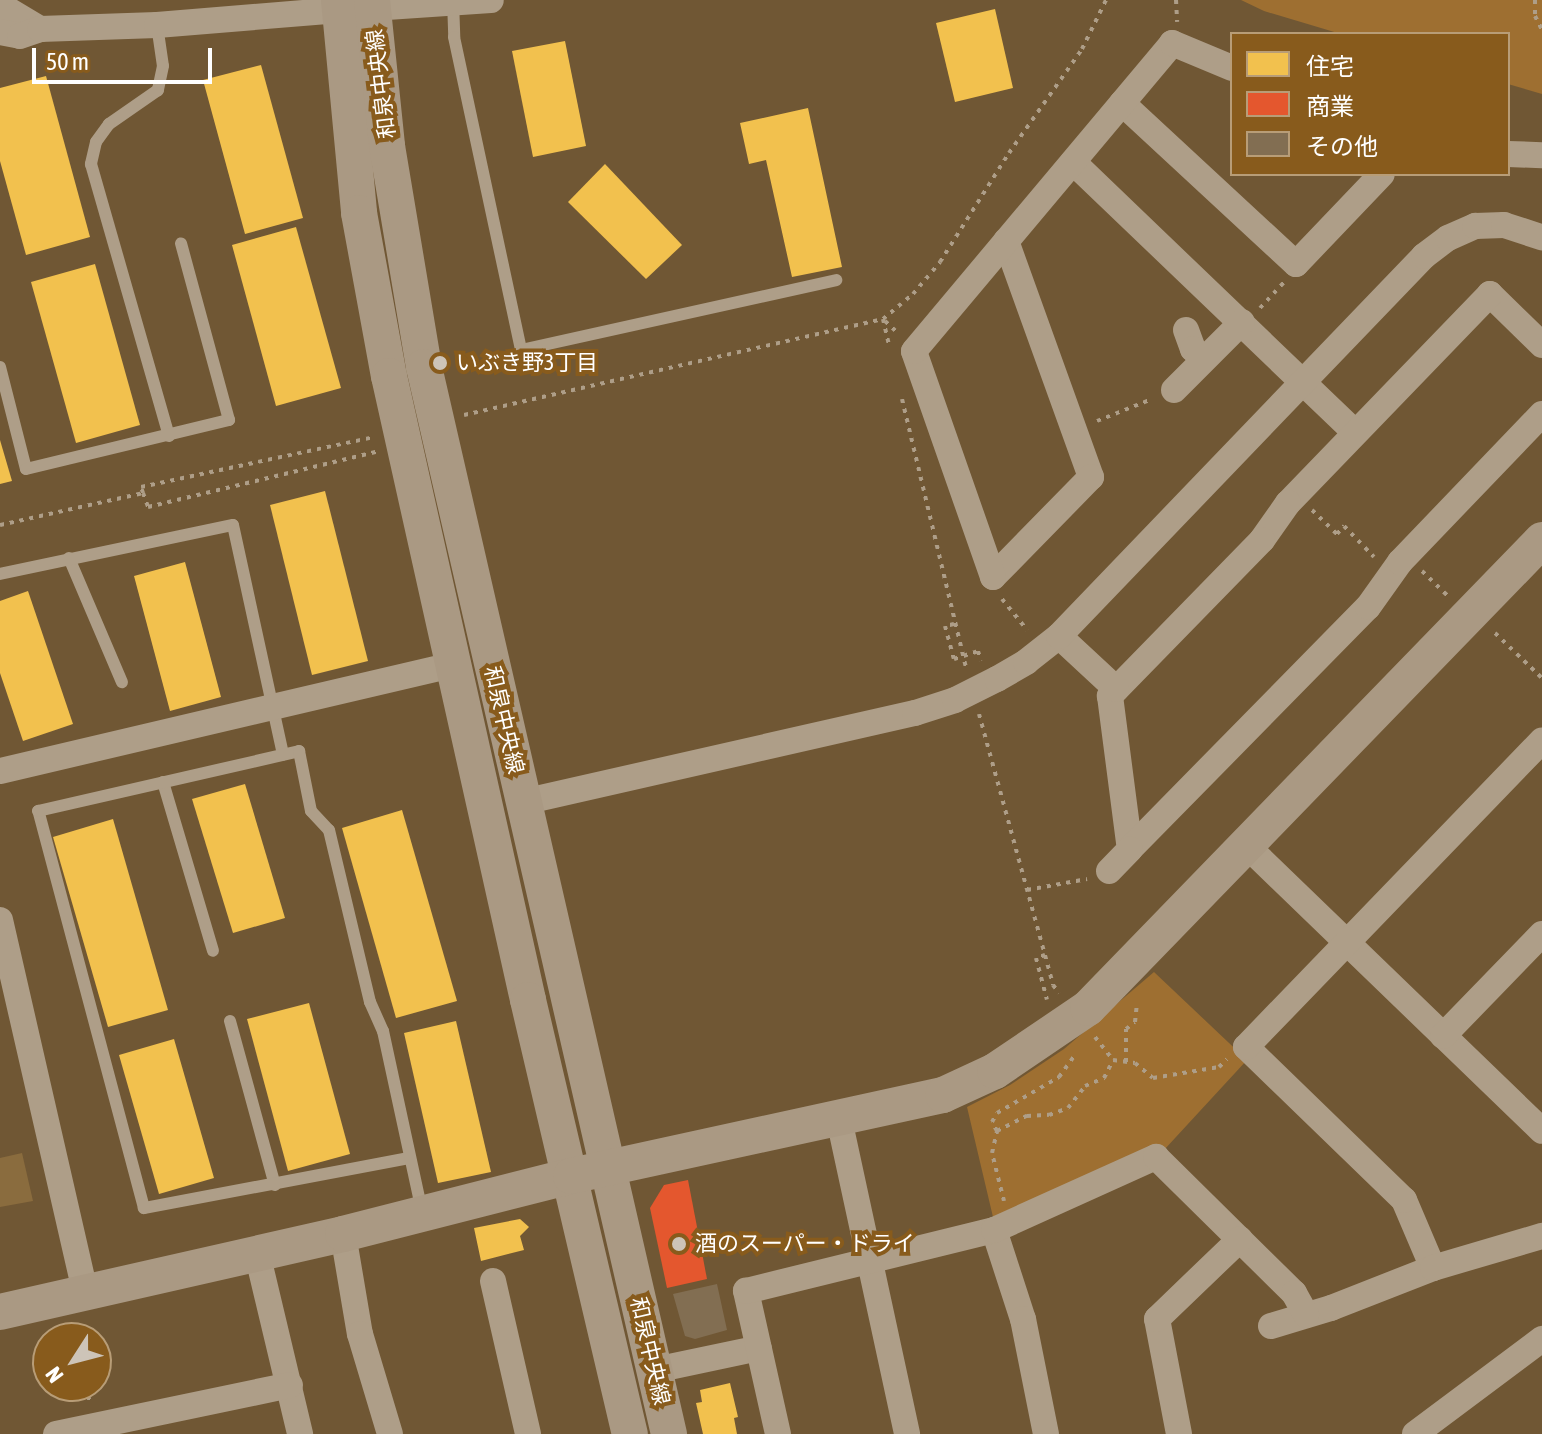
<!DOCTYPE html>
<meta charset="utf-8">
<style>
body{margin:0}
#map{position:relative;width:1542px;height:1434px;overflow:hidden;background:#705734;font-family:"Asap Condensed","Noto Sans JP",sans-serif}
div>[style]{position:absolute}
.green>*{inset:0;background:#9e6f31}
.water>*{inset:0;background:#8a6c3e}
.homes>*{inset:0;background:#f2c14e}
.shops>*{inset:0;background:#e4572e}
.building>*{inset:0;background:#826e52}
.path>*{height:4px;margin-top:-2px;transform-origin:0;background:repeating-linear-gradient(90deg,#ae9e88 0 4px,transparent 0 10px)}
.lane>*{height:12px;margin:-6px;padding:0 6px;transform-origin:6px;border-radius:6px;background:#ae9e88}
.street>*{height:26px;margin:-13px;padding:0 13px;transform-origin:13px;border-radius:13px;background:#ae9e88}
.secondary>*{height:36px;margin:-18px;padding:0 18px;transform-origin:18px;border-radius:18px;background:#aa9983}
.dots>*{width:22px;height:22px;translate:-50% -50%;box-sizing:border-box;border:4px solid #885b1c;border-radius:50%}
span{translate:-50% -50%;white-space:nowrap;text-align:center;line-height:1.15;-webkit-text-stroke:8px #885b1c;paint-order:stroke}
.street-label{font-size:22px;color:#fff}
.poi-label{font-size:22px;color:#fff}
.left{translate:0 -50%;text-align:left}
.legend{position:absolute;left:1230px;top:32px;width:280px;height:144px;box-sizing:border-box;background:#885b1c;border:2px solid #b89d77;margin:0;padding:10px 14px;list-style:none;font-size:24px;color:#fff}
.legend li{display:flex;align-items:center;gap:16px;height:40px}
.legend b{width:40px;border:2px solid #b89d77}
.north{position:absolute;left:32px;top:1322px;width:80px;height:80px;box-sizing:border-box;background:#885b1c;border:2px solid #b89d77;border-radius:50%;rotate:234deg;font-size:22px;font-weight:700;line-height:32px;text-align:center;color:#fff}
.north::after{content:'';display:block;margin:auto;width:28px;height:36px;background:#cdc4b8;clip-path:polygon(50% 0,100% 100%,50% 72%,0 100%)}
.scale{position:absolute;left:32px;top:48px;width:180px;height:36px;box-sizing:border-box;border:4px solid #fff;border-top:0;padding-left:10px;font-size:24px;line-height:28px;white-space:nowrap;color:#fff;-webkit-text-stroke:6px #885b1c;paint-order:stroke}
</style>
<div id="map">
<div class="green">
<div style="clip-path:polygon(1241px 0,1542px 0,1542px 94px,1508px 84px,1508px 34px,1341px 34px,1264px 11px)"></div>
<div style="clip-path:polygon(1154px 972px,1247px 1060px,1164px 1150px,1156px 1144px,993px 1217px,967px 1107px,1010px 1085px,1064px 1049px)"></div>
</div>
<div class="water">
<div style="clip-path:polygon(22px 1153px,33px 1201px,0 1207px,0 1158px)"></div>
</div>
<div class="homes">
<div style="clip-path:polygon(995px 9px,1013px 88px,955px 102px,936px 23px)"></div>
<div style="clip-path:polygon(565px 41px,586px 146px,533px 157px,512px 51px)"></div>
<div style="clip-path:polygon(261px 65px,303px 218px,245px 234px,203px 80px)"></div>
<div style="clip-path:polygon(46px 76px,90px 237px,26px 255px,0 161px,0 88px)"></div>
<div style="clip-path:polygon(808px 108px,842px 267px,792px 277px,766px 160px,749px 164px,740px 123px)"></div>
<div style="clip-path:polygon(605px 164px,682px 245px,646px 279px,568px 202px)"></div>
<div style="clip-path:polygon(296px 227px,341px 388px,276px 406px,232px 245px)"></div>
<div style="clip-path:polygon(95px 264px,140px 425px,76px 443px,31px 282px)"></div>
<div style="clip-path:polygon(0 440px,12px 481px,0 484px)"></div>
<div style="clip-path:polygon(325px 491px,368px 661px,312px 675px,270px 505px)"></div>
<div style="clip-path:polygon(185px 562px,221px 697px,170px 711px,134px 576px)"></div>
<div style="clip-path:polygon(28px 591px,73px 724px,23px 741px,0 673px,0 601px)"></div>
<div style="clip-path:polygon(245px 784px,285px 918px,233px 933px,192px 799px)"></div>
<div style="clip-path:polygon(402px 810px,457px 1001px,396px 1018px,342px 828px)"></div>
<div style="clip-path:polygon(113px 819px,168px 1010px,108px 1027px,53px 837px)"></div>
<div style="clip-path:polygon(309px 1003px,350px 1154px,288px 1171px,247px 1019px)"></div>
<div style="clip-path:polygon(456px 1021px,491px 1172px,438px 1183px,404px 1033px)"></div>
<div style="clip-path:polygon(174px 1039px,214px 1178px,159px 1194px,119px 1055px)"></div>
<div style="clip-path:polygon(520px 1219px,529px 1227px,520px 1236px,524px 1250px,481px 1261px,474px 1228px)"></div>
<div style="clip-path:polygon(730px 1383px,738px 1417px,734px 1418px,737px 1434px,703px 1434px,696px 1403px,702px 1402px,700px 1390px)"></div>
</div>
<div class="shops">
<div style="clip-path:polygon(688px 1180px,707px 1279px,667px 1288px,650px 1208px,664px 1185px)"></div>
</div>
<div class="building">
<div style="clip-path:polygon(717px 1284px,727px 1330px,695px 1339px,685px 1336px,673px 1294px)"></div>
</div>
<div class="path">
<div style="left:1176px;top:0;width:22px;rotate:87deg"></div>
<div style="left:1535px;top:0;width:16px;rotate:90deg"></div>
<div style="left:1535px;top:16px;width:16px;rotate:63deg"></div>
<div style="left:1260px;top:308px;width:35px;rotate:-47deg"></div>
<div style="left:883px;top:319px;width:26px;rotate:77deg"></div>
<div style="left:885px;top:321px;width:19px;rotate:43deg"></div>
<div style="left:902px;top:399px;width:276px;rotate:76.6deg"></div>
<div style="left:464px;top:415px;width:430px;rotate:-12.9deg"></div>
<div style="left:883px;top:319px;width:39px;rotate:-40deg"></div>
<div style="left:913px;top:294px;width:42px;rotate:-49.8deg"></div>
<div style="left:940px;top:262px;width:129px;rotate:-57.7deg"></div>
<div style="left:1009px;top:153px;width:127px;rotate:-54.9deg"></div>
<div style="left:1082px;top:49px;width:55px;rotate:-63.9deg"></div>
<div style="left:1097px;top:421px;width:59px;rotate:-21.8deg"></div>
<div style="left:143px;top:493px;width:15px;rotate:70deg"></div>
<div style="left:148px;top:507px;width:235px;rotate:-13.6deg"></div>
<div style="left:1312px;top:510px;width:35px;rotate:44deg"></div>
<div style="left:1337px;top:534px;width:11px;rotate:-49deg"></div>
<div style="left:1344px;top:526px;width:43px;rotate:45.9deg"></div>
<div style="left:0;top:525px;width:147px;rotate:-12.6deg"></div>
<div style="left:143px;top:493px;width:6px;rotate:-108deg"></div>
<div style="left:141px;top:487px;width:238px;rotate:-12.1deg"></div>
<div style="left:1422px;top:571px;width:36px;rotate:44deg"></div>
<div style="left:1002px;top:599px;width:40px;rotate:51deg"></div>
<div style="left:954px;top:624px;width:9px;rotate:167deg"></div>
<div style="left:945px;top:626px;width:34px;rotate:75deg"></div>
<div style="left:954px;top:659px;width:25px;rotate:-18deg"></div>
<div style="left:978px;top:651px;width:10px;rotate:73deg"></div>
<div style="left:1495px;top:633px;width:65px;rotate:43.8deg"></div>
<div style="left:979px;top:714px;width:281px;rotate:74.7deg"></div>
<div style="left:1053px;top:985px;width:10px;rotate:53deg"></div>
<div style="left:1027px;top:890px;width:61px;rotate:-10.4deg"></div>
<div style="left:1045px;top:955px;width:9px;rotate:162deg"></div>
<div style="left:1036px;top:958px;width:43px;rotate:75.3deg"></div>
<div style="left:1095px;top:1037px;width:29px;rotate:52deg"></div>
<div style="left:1113px;top:1060px;width:22px;rotate:8deg"></div>
<div style="left:1135px;top:1063px;width:23px;rotate:40deg"></div>
<div style="left:1153px;top:1078px;width:67px;rotate:-9.5deg"></div>
<div style="left:1219px;top:1067px;width:11px;rotate:-45deg"></div>
<div style="left:1126px;top:1062px;width:33px;rotate:-90deg"></div>
<div style="left:1126px;top:1029px;width:11px;rotate:-38deg"></div>
<div style="left:1135px;top:1022px;width:20px;rotate:-84deg"></div>
<div style="left:997px;top:1131px;width:10px;rotate:-119deg"></div>
<div style="left:992px;top:1122px;width:10px;rotate:-61deg"></div>
<div style="left:997px;top:1113px;width:72px;rotate:-30.1deg"></div>
<div style="left:1059px;top:1077px;width:27px;rotate:-54deg"></div>
<div style="left:1004px;top:1201px;width:49px;rotate:-104deg"></div>
<div style="left:992px;top:1153px;width:23px;rotate:-77deg"></div>
<div style="left:997px;top:1131px;width:34px;rotate:-27deg"></div>
<div style="left:1027px;top:1116px;width:22px;rotate:-3deg"></div>
<div style="left:1049px;top:1115px;width:20px;rotate:-20deg"></div>
<div style="left:1068px;top:1108px;width:28px;rotate:-52deg"></div>
<div style="left:1085px;top:1086px;width:21px;rotate:-23deg"></div>
<div style="left:1104px;top:1078px;width:20px;rotate:-63deg"></div>
<div style="left:71px;top:1324px;width:14px;rotate:78deg"></div>
<div style="left:86px;top:1386px;width:17px;rotate:77deg"></div>
</div>
<div class="lane">
<div style="left:453px;top:0;width:37px;rotate:88deg"></div>
<div style="left:454px;top:37px;width:320px;rotate:77.9deg"></div>
<div style="left:521px;top:350px;width:323px;rotate:-12.5deg"></div>
<div style="left:157px;top:25px;width:41px;rotate:81.7deg"></div>
<div style="left:163px;top:66px;width:25px;rotate:102deg"></div>
<div style="left:158px;top:90px;width:60px;rotate:145.2deg"></div>
<div style="left:109px;top:124px;width:22px;rotate:126deg"></div>
<div style="left:96px;top:142px;width:23px;rotate:103deg"></div>
<div style="left:91px;top:164px;width:283px;rotate:74deg"></div>
<div style="left:0;top:367px;width:105px;rotate:75.7deg"></div>
<div style="left:26px;top:469px;width:209px;rotate:-13.6deg"></div>
<div style="left:229px;top:420px;width:183px;rotate:-105.2deg"></div>
<div style="left:69px;top:558px;width:135px;rotate:66.9deg"></div>
<div style="left:0;top:574px;width:238px;rotate:-11.9deg"></div>
<div style="left:233px;top:525px;width:235px;rotate:77.7deg"></div>
<div style="left:163px;top:782px;width:176px;rotate:73.5deg"></div>
<div style="left:230px;top:1021px;width:170px;rotate:74.7deg"></div>
<div style="left:409px;top:1158px;width:270px;rotate:169.3deg"></div>
<div style="left:144px;top:1208px;width:411px;rotate:-104.9deg"></div>
<div style="left:38px;top:811px;width:268px;rotate:-12.9deg"></div>
<div style="left:299px;top:751px;width:61px;rotate:78.7deg"></div>
<div style="left:311px;top:811px;width:26px;rotate:47deg"></div>
<div style="left:329px;top:830px;width:177px;rotate:76.6deg"></div>
<div style="left:370px;top:1002px;width:32px;rotate:66deg"></div>
<div style="left:383px;top:1031px;width:184px;rotate:77.8deg"></div>
</div>
<div class="street">
<div style="left:0;top:5px;width:47px;rotate:31deg"></div>
<div style="left:372px;top:8px;width:119px;rotate:-3.8deg"></div>
<div style="left:0;top:32px;width:20px;rotate:11deg"></div>
<div style="left:20px;top:36px;width:21px;rotate:-19deg"></div>
<div style="left:40px;top:29px;width:117px;rotate:-2deg"></div>
<div style="left:157px;top:25px;width:183px;rotate:-4.7deg"></div>
<div style="left:1122px;top:103px;width:237px;rotate:42.8deg"></div>
<div style="left:1296px;top:264px;width:124px;rotate:-46.3deg"></div>
<div style="left:1508px;top:154px;width:34px;rotate:2deg"></div>
<div style="left:1073px;top:162px;width:390px;rotate:43.8deg"></div>
<div style="left:1006px;top:241px;width:251px;rotate:70.2deg"></div>
<div style="left:1091px;top:477px;width:140px;rotate:134.4deg"></div>
<div style="left:993px;top:577px;width:239px;rotate:-109.3deg"></div>
<div style="left:914px;top:351px;width:402px;rotate:-50deg"></div>
<div style="left:1172px;top:43px;width:65px;rotate:22.6deg"></div>
<div style="left:1186px;top:330px;width:20px;rotate:70deg"></div>
<div style="left:1193px;top:349px;width:13px;rotate:42deg"></div>
<div style="left:1542px;top:345px;width:73px;rotate:-135.6deg"></div>
<div style="left:1490px;top:294px;width:291px;rotate:134deg"></div>
<div style="left:1288px;top:503px;width:45px;rotate:125.1deg"></div>
<div style="left:1262px;top:540px;width:218px;rotate:134.3deg"></div>
<div style="left:1110px;top:696px;width:154px;rotate:82.6deg"></div>
<div style="left:1130px;top:849px;width:339px;rotate:-45.5deg"></div>
<div style="left:1368px;top:607px;width:55px;rotate:-54.6deg"></div>
<div style="left:1400px;top:562px;width:205px;rotate:-46.2deg"></div>
<div style="left:1174px;top:390px;width:96px;rotate:-45deg"></div>
<div style="left:1059px;top:636px;width:78px;rotate:42.9deg"></div>
<div style="left:0;top:771px;width:465px;rotate:-13.2deg"></div>
<div style="left:523px;top:802px;width:402px;rotate:-12.8deg"></div>
<div style="left:915px;top:713px;width:42px;rotate:-18deg"></div>
<div style="left:955px;top:700px;width:47px;rotate:-26.6deg"></div>
<div style="left:997px;top:679px;width:34px;rotate:-30deg"></div>
<div style="left:1026px;top:662px;width:42px;rotate:-38.2deg"></div>
<div style="left:1059px;top:636px;width:527px;rotate:-46.15deg"></div>
<div style="left:1424px;top:256px;width:30px;rotate:-37deg"></div>
<div style="left:1448px;top:238px;width:30px;rotate:-24deg"></div>
<div style="left:1475px;top:226px;width:29px;rotate:-2deg"></div>
<div style="left:1504px;top:225px;width:40px;rotate:18deg"></div>
<div style="left:1247px;top:846px;width:410px;rotate:44deg"></div>
<div style="left:1109px;top:871px;width:30px;rotate:-46deg"></div>
<div style="left:0;top:920px;width:380px;rotate:77.1deg"></div>
<div style="left:1443px;top:1036px;width:142px;rotate:-45.9deg"></div>
<div style="left:839px;top:1119px;width:322px;rotate:77.8deg"></div>
<div style="left:994px;top:1230px;width:94px;rotate:72deg"></div>
<div style="left:1023px;top:1319px;width:117px;rotate:78.7deg"></div>
<div style="left:343px;top:1234px;width:101px;rotate:80.4deg"></div>
<div style="left:360px;top:1334px;width:104px;rotate:73.3deg"></div>
<div style="left:257px;top:1253px;width:186px;rotate:76.6deg"></div>
<div style="left:1433px;top:1268px;width:74px;rotate:-113.1deg"></div>
<div style="left:1404px;top:1200px;width:220px;rotate:-135.9deg"></div>
<div style="left:1246px;top:1047px;width:426px;rotate:-46deg"></div>
<div style="left:493px;top:1281px;width:157px;rotate:77.1deg"></div>
<div style="left:1271px;top:1326px;width:63px;rotate:-16.7deg"></div>
<div style="left:1331px;top:1308px;width:110px;rotate:-21.4deg"></div>
<div style="left:1433px;top:1268px;width:114px;rotate:-16.4deg"></div>
<div style="left:655px;top:1370px;width:106px;rotate:-11.9deg"></div>
<div style="left:56px;top:1434px;width:239px;rotate:-11.8deg"></div>
<div style="left:778px;top:1434px;width:147px;rotate:-102.6deg"></div>
<div style="left:746px;top:1291px;width:255px;rotate:-13.8deg"></div>
<div style="left:994px;top:1230px;width:178px;rotate:-24.3deg"></div>
<div style="left:1156px;top:1157px;width:194px;rotate:44.6deg"></div>
<div style="left:1294px;top:1293px;width:25px;rotate:61deg"></div>
<div style="left:1179px;top:1434px;width:117px;rotate:-100.8deg"></div>
<div style="left:1157px;top:1319px;width:115px;rotate:-43.9deg"></div>
<div style="left:1415px;top:1434px;width:159px;rotate:-36.8deg"></div>
</div>
<div class="secondary">
<div style="left:339px;top:0;width:214px;rotate:84.6deg"></div>
<div style="left:359px;top:213px;width:166px;rotate:79.6deg"></div>
<div style="left:389px;top:376px;width:639px;rotate:77.44deg"></div>
<div style="left:528px;top:1000px;width:446px;rotate:76.8deg"></div>
<div style="left:372px;top:0;width:147px;rotate:84.1deg"></div>
<div style="left:387px;top:146px;width:224px;rotate:80.5deg"></div>
<div style="left:424px;top:367px;width:1095px;rotate:77.07deg"></div>
<div style="left:0;top:1312px;width:352px;rotate:-12.8deg"></div>
<div style="left:343px;top:1234px;width:235px;rotate:-14.3deg"></div>
<div style="left:571px;top:1176px;width:381px;rotate:-12.3deg"></div>
<div style="left:943px;top:1095px;width:57px;rotate:-24.8deg"></div>
<div style="left:995px;top:1071px;width:112px;rotate:-34.1deg"></div>
<div style="left:1088px;top:1008px;width:652px;rotate:-45.87deg"></div>
</div>
<div class="dots">
<div style="left:440px;top:363px;background:#cdc4b8"></div>
<div style="left:679px;top:1244px;background:#cdc4b8"></div>
</div>
<div class="street-label">
<span style="left:381px;top:84px;rotate:-97deg">和泉中央線</span>
<span style="left:504px;top:720px;rotate:77deg">和泉中央線</span>
<span style="left:650px;top:1351px;rotate:77deg">和泉中央線</span>
</div>
<div class="poi-label">
<span class="left" style="left:456px;top:363px">いぶき野3丁目</span>
<span class="left" style="left:695px;top:1244px">酒のスーパー・ドライ</span>
</div>
<ul class="legend">
<li><b style="height:22px;background:#f2c14e"></b>住宅</li>
<li><b style="height:22px;background:#e4572e"></b>商業</li>
<li><b style="height:22px;background:#826e52"></b>その他</li>
</ul>
<div class="north">N</div>
<div class="scale">50 m</div>
</div>
